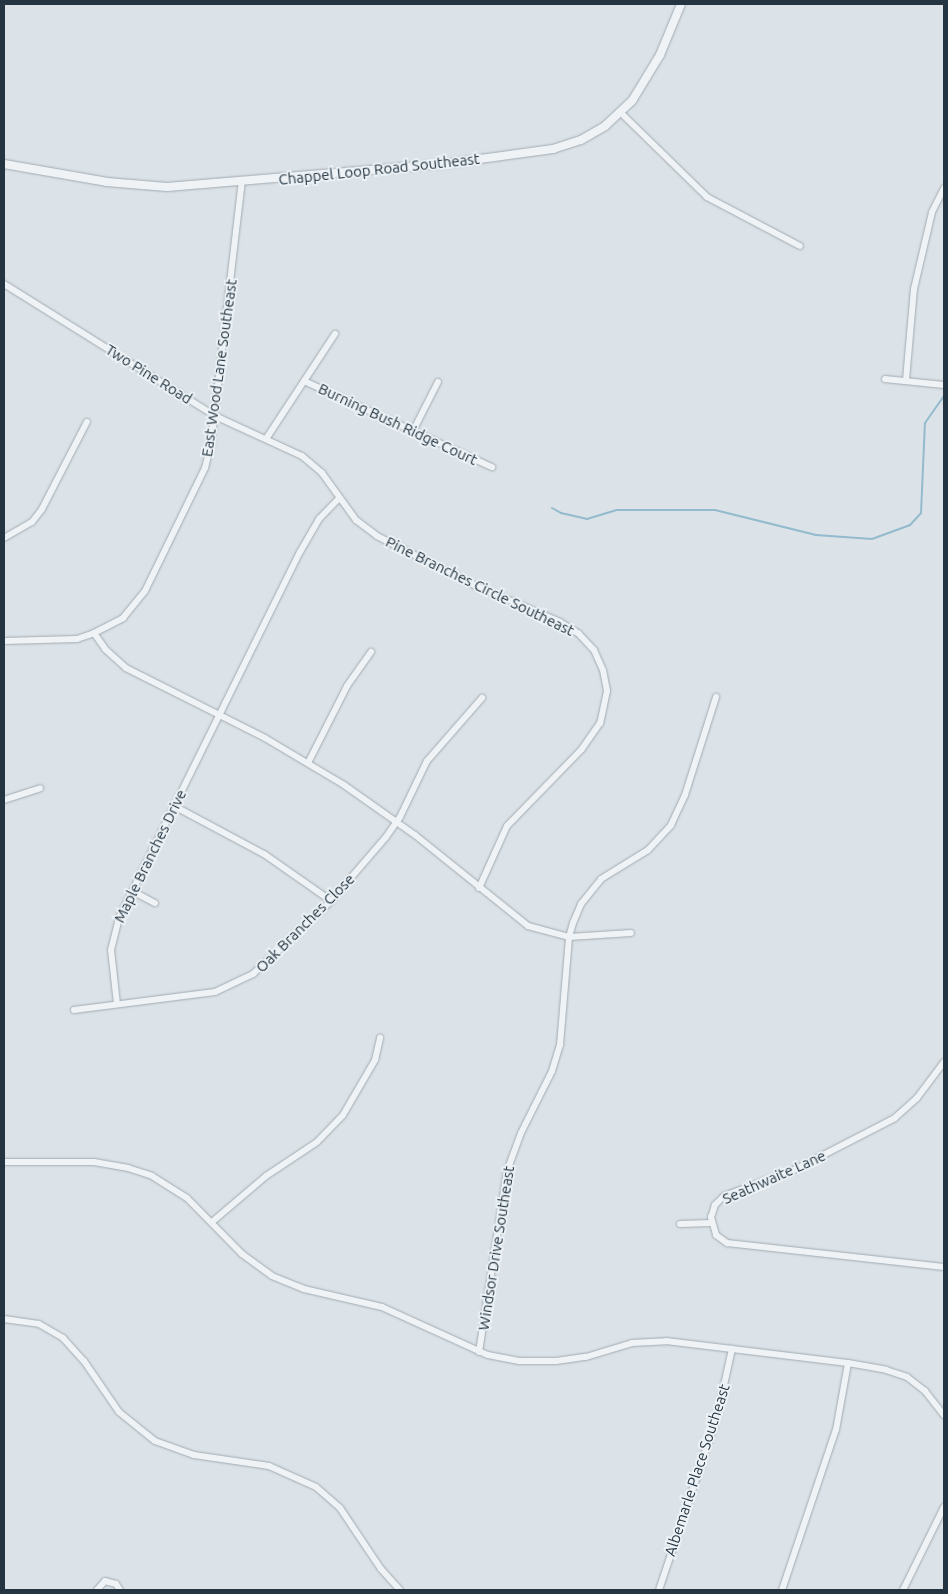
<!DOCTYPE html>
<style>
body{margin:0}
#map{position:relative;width:948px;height:1594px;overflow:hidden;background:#dce3e8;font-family:Ubuntu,sans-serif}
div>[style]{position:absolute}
.stream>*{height:2px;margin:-1px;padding:0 1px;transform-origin:1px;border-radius:1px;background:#93bacd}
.roads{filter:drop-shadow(0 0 1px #a1abb2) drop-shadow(0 0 1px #a1abb2)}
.minor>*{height:6px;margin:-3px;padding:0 3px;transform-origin:3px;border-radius:3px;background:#eff3f6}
.tertiary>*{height:8px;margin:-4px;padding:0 4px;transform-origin:4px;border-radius:4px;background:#eff3f6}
span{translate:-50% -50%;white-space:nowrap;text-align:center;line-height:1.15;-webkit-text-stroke:4px #ecf2f6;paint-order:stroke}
.street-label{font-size:15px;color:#243440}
.frame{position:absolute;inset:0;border:5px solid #243440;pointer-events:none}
</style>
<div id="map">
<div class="stream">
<div style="left:552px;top:508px;width:10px;rotate:29deg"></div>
<div style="left:561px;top:513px;width:27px;rotate:13deg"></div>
<div style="left:587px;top:519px;width:31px;rotate:-17deg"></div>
<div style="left:617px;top:510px;width:98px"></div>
<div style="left:715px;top:510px;width:104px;rotate:13.9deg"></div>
<div style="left:816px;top:535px;width:56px;rotate:4.1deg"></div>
<div style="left:872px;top:539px;width:40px;rotate:-20.2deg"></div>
<div style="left:910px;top:525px;width:16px;rotate:-47deg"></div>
<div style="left:921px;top:513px;width:90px;rotate:-87.5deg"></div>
<div style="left:925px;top:423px;width:33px;rotate:-55deg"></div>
</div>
<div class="roads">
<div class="minor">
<div style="left:621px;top:113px;width:120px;rotate:44.3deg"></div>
<div style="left:707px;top:197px;width:105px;rotate:27.8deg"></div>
<div style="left:4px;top:284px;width:249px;rotate:32deg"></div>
<div style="left:215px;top:416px;width:96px;rotate:24.7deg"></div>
<div style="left:302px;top:456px;width:26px;rotate:40deg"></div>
<div style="left:322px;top:473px;width:58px;rotate:54.1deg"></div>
<div style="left:356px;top:520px;width:26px;rotate:37deg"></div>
<div style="left:377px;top:536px;width:111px;rotate:26.8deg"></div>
<div style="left:476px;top:586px;width:91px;rotate:23.2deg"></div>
<div style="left:560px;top:622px;width:22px;rotate:32deg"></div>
<div style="left:579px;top:634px;width:22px;rotate:47deg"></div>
<div style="left:594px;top:650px;width:22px;rotate:66deg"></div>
<div style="left:603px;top:670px;width:21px;rotate:79deg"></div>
<div style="left:607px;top:691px;width:33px;rotate:102deg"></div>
<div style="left:600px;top:723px;width:32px;rotate:125deg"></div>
<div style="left:582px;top:749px;width:107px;rotate:134.2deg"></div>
<div style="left:507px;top:826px;width:68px;rotate:114.3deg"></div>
<div style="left:885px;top:379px;width:59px;rotate:5.8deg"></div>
<div style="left:906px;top:380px;width:91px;rotate:-85deg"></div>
<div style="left:914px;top:289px;width:79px;rotate:-76.8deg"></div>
<div style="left:932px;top:212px;width:27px;rotate:-63deg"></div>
<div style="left:304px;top:381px;width:207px;rotate:24.6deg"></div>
<div style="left:413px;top:431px;width:55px;rotate:-63deg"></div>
<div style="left:266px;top:439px;width:126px;rotate:-56.7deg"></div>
<div style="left:4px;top:538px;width:32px;rotate:-30deg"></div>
<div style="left:32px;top:522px;width:16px;rotate:-52deg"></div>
<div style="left:42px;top:509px;width:98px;rotate:-62.7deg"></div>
<div style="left:94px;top:633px;width:19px;rotate:55deg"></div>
<div style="left:105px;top:649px;width:28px;rotate:42deg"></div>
<div style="left:126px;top:668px;width:156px;rotate:26.7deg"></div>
<div style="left:265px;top:738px;width:92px;rotate:30.7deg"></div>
<div style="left:344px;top:785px;width:87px;rotate:35.2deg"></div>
<div style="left:415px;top:835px;width:145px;rotate:38.8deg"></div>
<div style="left:528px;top:926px;width:42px;rotate:15deg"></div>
<div style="left:569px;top:937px;width:62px;rotate:-3.7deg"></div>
<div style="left:4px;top:641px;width:73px;rotate:-1.6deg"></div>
<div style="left:77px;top:639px;width:18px;rotate:-19deg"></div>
<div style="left:94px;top:633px;width:33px;rotate:-27deg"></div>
<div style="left:123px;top:618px;width:35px;rotate:-51deg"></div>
<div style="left:145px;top:591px;width:137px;rotate:-64deg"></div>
<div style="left:205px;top:468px;width:25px;rotate:-76deg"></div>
<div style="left:211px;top:444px;width:264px;rotate:-83.3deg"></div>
<div style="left:308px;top:763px;width:86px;rotate:-63.1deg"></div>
<div style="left:347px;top:686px;width:42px;rotate:-54.8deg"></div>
<div style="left:4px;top:800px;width:38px;rotate:-18deg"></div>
<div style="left:174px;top:806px;width:102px;rotate:28.1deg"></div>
<div style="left:264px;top:854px;width:82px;rotate:35deg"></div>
<div style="left:132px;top:891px;width:26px;rotate:28deg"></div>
<div style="left:117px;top:1004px;width:54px;rotate:-96.3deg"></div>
<div style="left:111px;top:950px;width:33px;rotate:-76deg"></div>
<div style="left:119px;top:918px;width:408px;rotate:-63.7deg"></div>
<div style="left:300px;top:552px;width:39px;rotate:-60deg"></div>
<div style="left:320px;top:518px;width:28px;rotate:-46deg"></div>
<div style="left:74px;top:1010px;width:142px;rotate:-7.3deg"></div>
<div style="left:215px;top:992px;width:42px;rotate:-25.3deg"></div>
<div style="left:253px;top:974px;width:107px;rotate:-43.1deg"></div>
<div style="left:331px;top:901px;width:84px;rotate:-49.3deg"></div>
<div style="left:386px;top:837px;width:24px;rotate:-55deg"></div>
<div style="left:400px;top:817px;width:62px;rotate:-64.3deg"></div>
<div style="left:427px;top:761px;width:84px;rotate:-48.9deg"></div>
<div style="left:944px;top:1062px;width:45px;rotate:126.9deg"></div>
<div style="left:917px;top:1098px;width:30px;rotate:138deg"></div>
<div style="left:895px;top:1118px;width:111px;rotate:152.7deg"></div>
<div style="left:796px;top:1169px;width:77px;rotate:159.4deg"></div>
<div style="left:724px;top:1196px;width:13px;rotate:135deg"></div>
<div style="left:715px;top:1205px;width:13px;rotate:108deg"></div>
<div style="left:711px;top:1217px;width:19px;rotate:74deg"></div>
<div style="left:716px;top:1235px;width:14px;rotate:36deg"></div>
<div style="left:727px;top:1243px;width:218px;rotate:6.3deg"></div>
<div style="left:4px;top:1162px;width:90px"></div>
<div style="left:94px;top:1162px;width:35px;rotate:10deg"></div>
<div style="left:128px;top:1168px;width:25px;rotate:18deg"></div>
<div style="left:152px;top:1176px;width:41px;rotate:32.2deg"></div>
<div style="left:187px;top:1198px;width:78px;rotate:45.5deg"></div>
<div style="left:242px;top:1254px;width:37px;rotate:36deg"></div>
<div style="left:272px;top:1276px;width:35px;rotate:22deg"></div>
<div style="left:304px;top:1289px;width:80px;rotate:13deg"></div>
<div style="left:382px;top:1307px;width:116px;rotate:24.4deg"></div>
<div style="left:488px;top:1355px;width:33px;rotate:11deg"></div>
<div style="left:520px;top:1361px;width:36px"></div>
<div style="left:556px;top:1361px;width:30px;rotate:-8deg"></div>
<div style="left:586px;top:1357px;width:48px;rotate:-16.9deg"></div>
<div style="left:632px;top:1343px;width:34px;rotate:-3deg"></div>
<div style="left:666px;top:1341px;width:183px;rotate:6.9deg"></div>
<div style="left:848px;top:1363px;width:39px;rotate:10deg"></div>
<div style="left:886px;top:1370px;width:22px;rotate:18deg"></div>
<div style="left:907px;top:1377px;width:23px;rotate:38deg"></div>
<div style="left:925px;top:1391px;width:31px;rotate:52deg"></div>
<div style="left:212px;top:1222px;width:71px;rotate:-40.4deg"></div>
<div style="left:266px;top:1176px;width:61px;rotate:-33.7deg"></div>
<div style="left:317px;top:1142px;width:37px;rotate:-46deg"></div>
<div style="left:343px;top:1115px;width:64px;rotate:-59.8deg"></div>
<div style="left:375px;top:1060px;width:23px;rotate:-77deg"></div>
<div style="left:680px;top:1224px;width:31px;rotate:-2deg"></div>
<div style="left:4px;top:1319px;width:35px;rotate:8deg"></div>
<div style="left:39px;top:1324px;width:28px;rotate:30deg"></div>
<div style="left:63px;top:1338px;width:31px;rotate:48deg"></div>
<div style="left:84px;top:1361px;width:62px;rotate:55.5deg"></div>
<div style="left:119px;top:1412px;width:46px;rotate:38.9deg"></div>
<div style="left:155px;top:1441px;width:41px;rotate:19.7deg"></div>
<div style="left:194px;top:1455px;width:76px;rotate:8.3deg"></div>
<div style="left:269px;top:1466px;width:51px;rotate:24.1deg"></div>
<div style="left:316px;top:1487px;width:32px;rotate:41deg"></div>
<div style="left:340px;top:1508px;width:73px;rotate:56.1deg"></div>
<div style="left:381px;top:1569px;width:28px;rotate:48deg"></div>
<div style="left:479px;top:1352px;width:183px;rotate:-81.2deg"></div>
<div style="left:507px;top:1171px;width:40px;rotate:-69.8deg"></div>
<div style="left:521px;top:1133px;width:69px;rotate:-63.4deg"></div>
<div style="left:552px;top:1071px;width:27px;rotate:-73deg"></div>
<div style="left:560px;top:1045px;width:108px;rotate:-85.2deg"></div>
<div style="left:569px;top:937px;width:15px;rotate:-74deg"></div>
<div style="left:573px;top:923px;width:21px;rotate:-67deg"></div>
<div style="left:581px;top:904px;width:32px;rotate:-51deg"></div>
<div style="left:601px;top:879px;width:55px;rotate:-31.7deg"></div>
<div style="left:648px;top:850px;width:34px;rotate:-47deg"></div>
<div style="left:671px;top:825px;width:33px;rotate:-65deg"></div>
<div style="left:685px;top:795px;width:103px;rotate:-72.4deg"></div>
<div style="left:97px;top:1590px;width:12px;rotate:-48deg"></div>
<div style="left:105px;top:1581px;width:11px;rotate:15deg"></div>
<div style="left:116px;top:1584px;width:7px;rotate:56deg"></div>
<div style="left:659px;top:1590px;width:182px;rotate:-71.5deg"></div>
<div style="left:717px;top:1417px;width:70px;rotate:-77.6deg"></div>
<div style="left:782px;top:1590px;width:169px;rotate:-71.4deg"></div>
<div style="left:836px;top:1430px;width:68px;rotate:-79.8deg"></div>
<div style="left:903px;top:1590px;width:93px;rotate:-63.7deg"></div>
</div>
<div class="tertiary">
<div style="left:4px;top:164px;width:105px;rotate:9.9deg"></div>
<div style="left:107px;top:182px;width:60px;rotate:4.8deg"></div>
<div style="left:167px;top:187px;width:285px;rotate:-4.8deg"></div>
<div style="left:451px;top:163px;width:103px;rotate:-7.8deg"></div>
<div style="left:553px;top:149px;width:29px;rotate:-18deg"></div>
<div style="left:581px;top:140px;width:28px;rotate:-30deg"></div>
<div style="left:605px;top:126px;width:37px;rotate:-43deg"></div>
<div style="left:632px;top:101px;width:54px;rotate:-58.7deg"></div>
<div style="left:660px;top:55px;width:55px;rotate:-67.6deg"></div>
</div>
</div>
<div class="street-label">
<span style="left:379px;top:169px;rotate:-6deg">Chappel Loop Road Southeast</span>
<span style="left:219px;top:368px;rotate:-82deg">East Wood Lane Southeast</span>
<span style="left:149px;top:374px;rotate:32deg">Two Pine Road</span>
<span style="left:398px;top:424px;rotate:25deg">Burning Bush Ridge Court</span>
<span style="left:480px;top:586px;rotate:26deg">Pine Branches Circle Southeast</span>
<span style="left:150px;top:856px;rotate:-64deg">Maple Branches Drive</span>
<span style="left:305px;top:923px;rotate:-45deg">Oak Branches Close</span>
<span style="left:774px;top:1177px;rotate:-24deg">Seathwaite Lane</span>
<span style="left:496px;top:1248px;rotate:-81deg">Windsor Drive Southeast</span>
<span style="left:697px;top:1470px;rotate:-72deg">Albemarle Place Southeast</span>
</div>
<div class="frame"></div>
</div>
